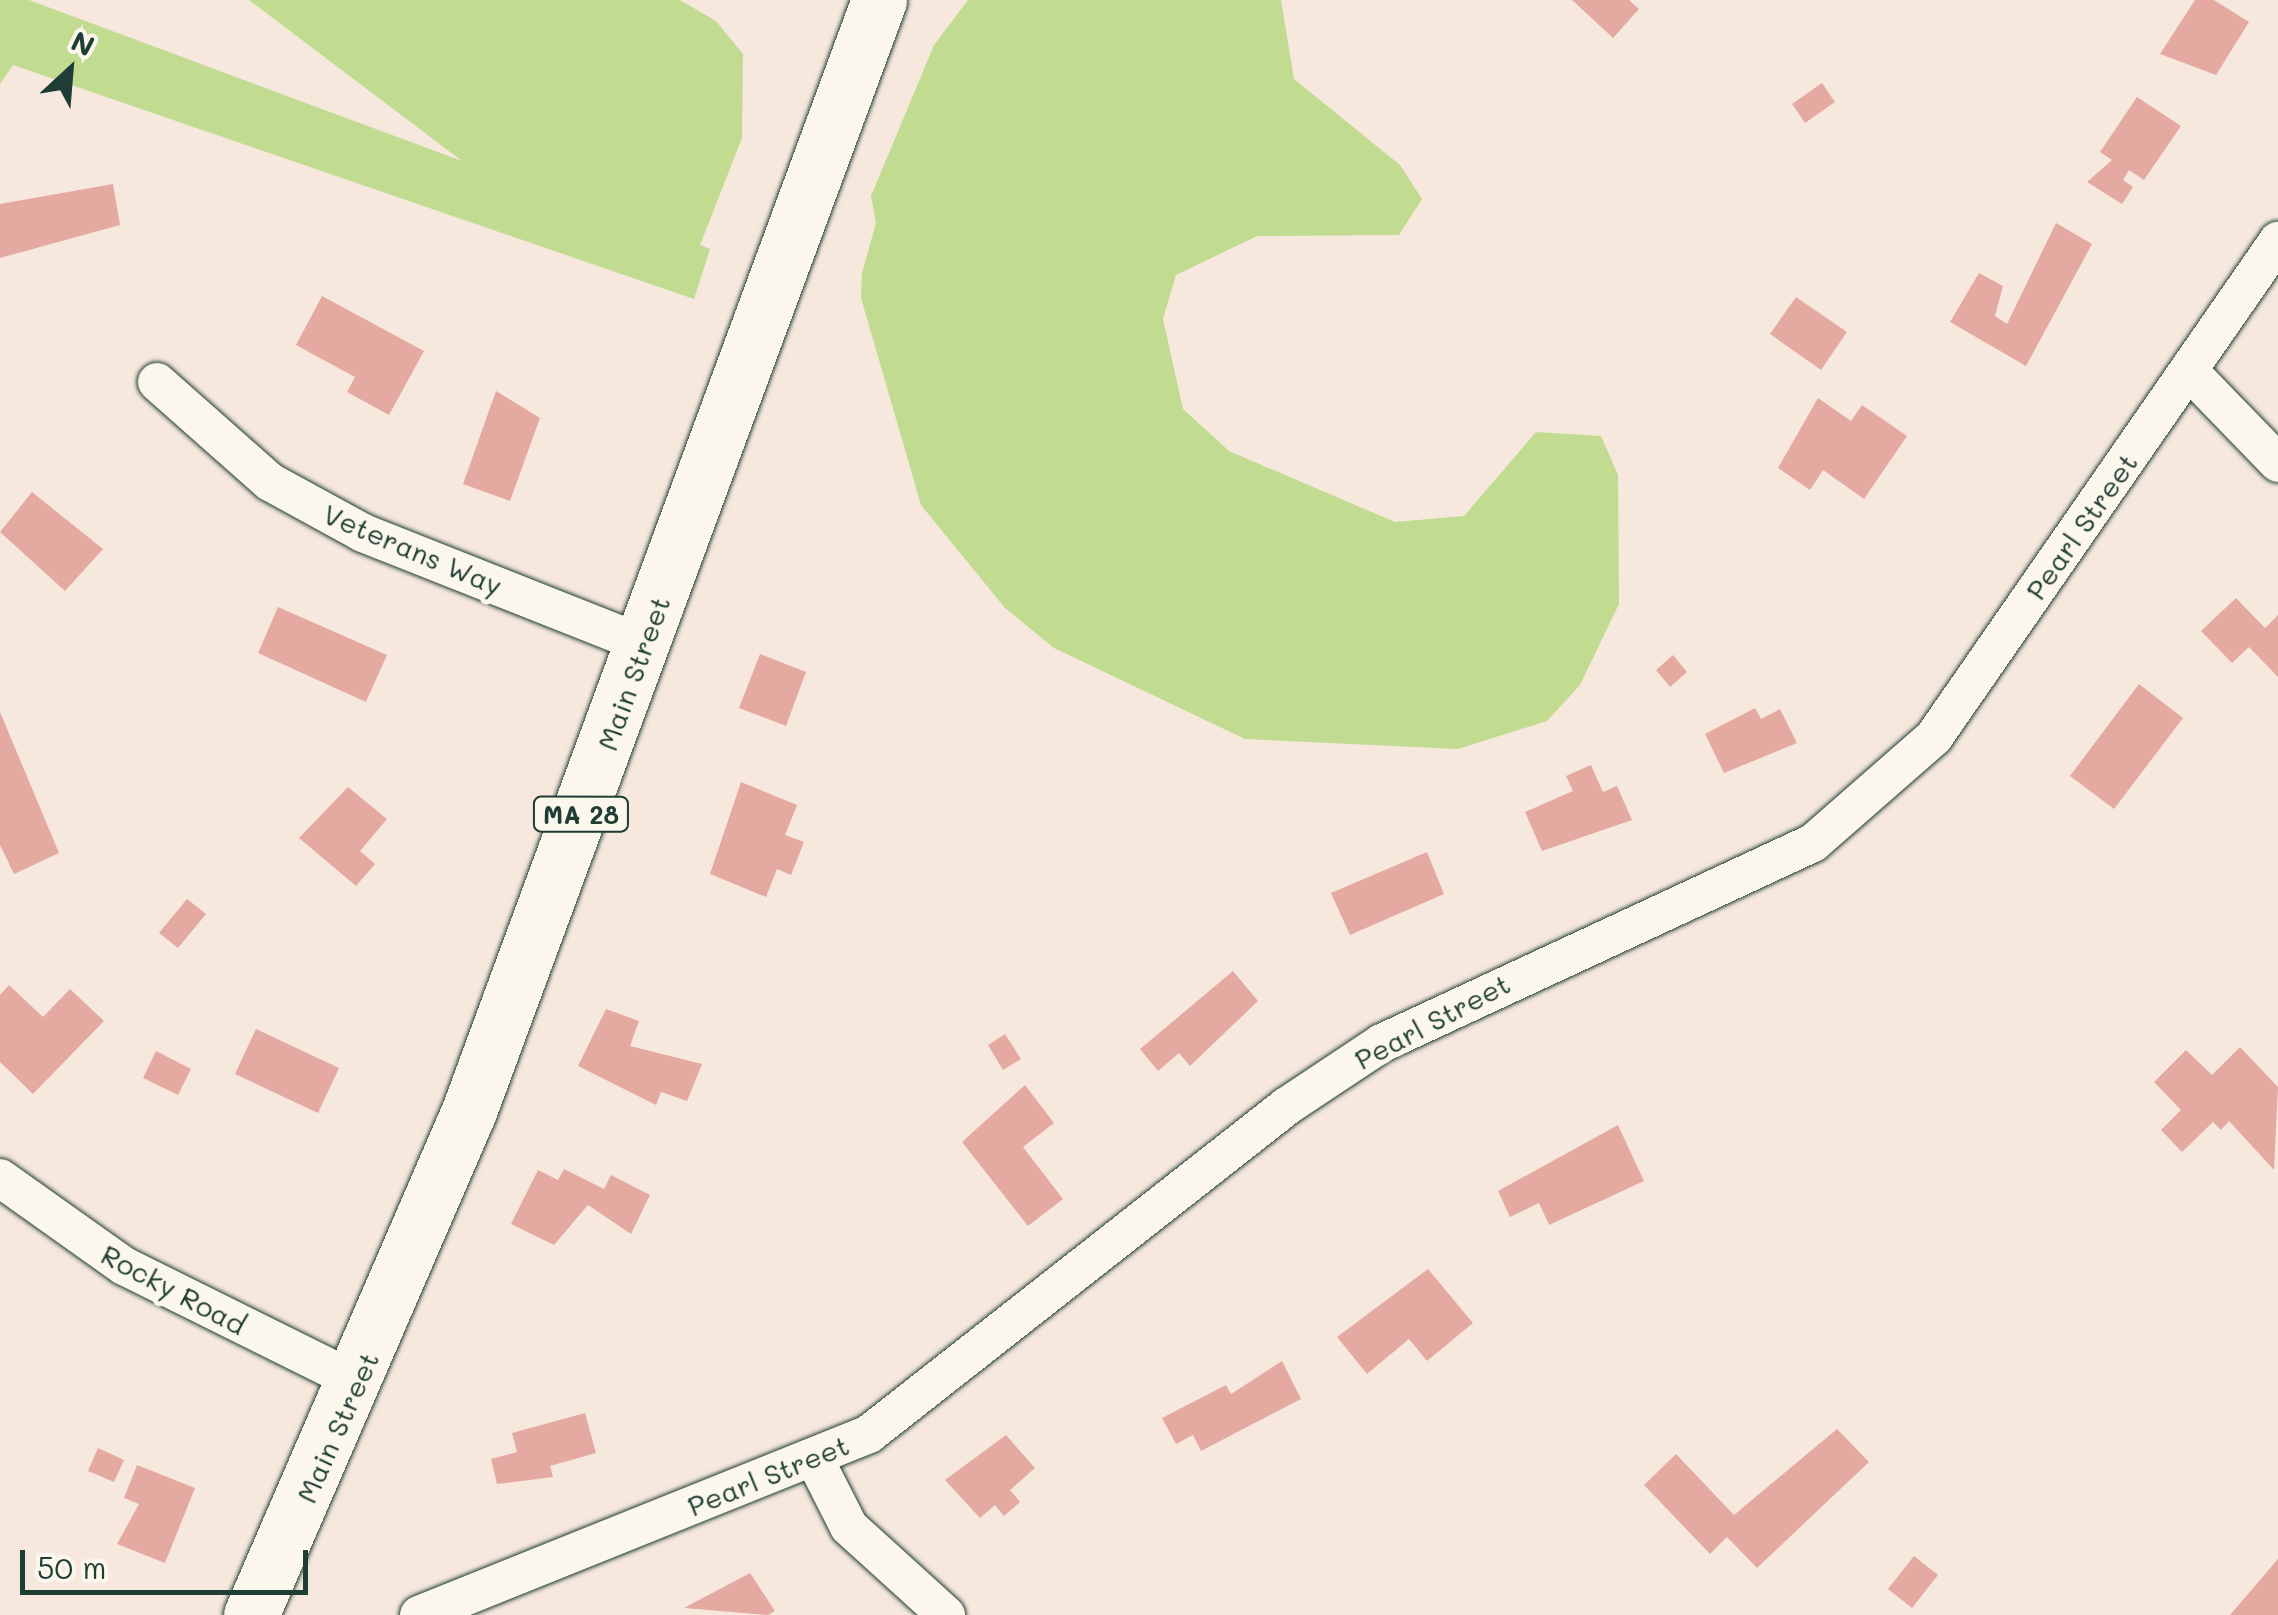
<!DOCTYPE html>
<style>
body{margin:0}
#map{position:relative;width:2278px;height:1615px;overflow:hidden;background:#f6e8dd;font-family:Mali,sans-serif}
div>[style]{position:absolute}
.green>*{inset:0;background:#c1db91}
.building>*{inset:0;background:#e4aaa2}
.roads{filter:drop-shadow(0 0 2px #1f3d34) drop-shadow(0 0 2px #1f3d34)}
.street>*{height:38px;margin:-19px;padding:0 19px;transform-origin:19px;border-radius:19px;background:#fbf7ec}
.primary>*{height:55px;margin:-27.5px;padding:0 27.5px;transform-origin:27.5px;border-radius:27.5px;background:#fbf7ec}
span{translate:-50% -50%;white-space:nowrap;text-align:center;line-height:1.15;-webkit-text-stroke:10px #fbf7ec;paint-order:stroke}
.shield-label span{padding:2px 8px;background:#fbf7ec;border:2px solid;border-radius:8px;-webkit-text-stroke-width:0}
.shield-label{font-size:25px;color:#1f3d34;font-weight:700}
.street-label{font-size:28px;color:#1f3d34}
.north{position:absolute;left:20px;top:20px;width:100px;height:100px;-webkit-text-stroke:8px #fbf7ec;paint-order:stroke;rotate:26deg;font-size:28px;font-weight:700;line-height:40px;text-align:center;color:#1f3d34}
.north::after{content:'';display:block;margin:auto;width:35px;height:45px;background:#1f3d34;clip-path:polygon(50% 0,100% 100%,50% 72%,0 100%)}
.scale{position:absolute;left:20px;top:1550px;width:288px;height:45px;box-sizing:border-box;border:5px solid #1f3d34;border-top:0;padding-left:12px;font-size:30px;line-height:35px;white-space:nowrap;color:#1f3d34;-webkit-text-stroke:8px #fbf7ec;paint-order:stroke}
</style>
<div id="map">
<div class="green">
<div style="clip-path:polygon(0 0,29px 0,462px 161px,249px 0,680px 0,716px 21px,743px 54px,742px 138px,700px 245px,710px 249px,694px 299px,13px 65px,0 84px)"></div>
<div style="clip-path:polygon(968px 0,1281px 0,1294px 79px,1400px 165px,1422px 199px,1399px 235px,1257px 236px,1176px 275px,1163px 319px,1183px 409px,1229px 451px,1395px 522px,1464px 516px,1536px 432px,1601px 436px,1618px 475px,1619px 604px,1580px 685px,1547px 721px,1458px 749px,1245px 739px,1054px 648px,1005px 608px,921px 505px,861px 298px,862px 273px,876px 223px,871px 196px,934px 45px)"></div>
</div>
<div class="building">
<div style="clip-path:polygon(1572px 0,1629px 0,1639px 9px,1613px 38px)"></div>
<div style="clip-path:polygon(2195px 0,2214px 0,2249px 22px,2216px 75px,2160px 54px)"></div>
<div style="clip-path:polygon(1822px 83px,1835px 102px,1805px 123px,1792px 104px)"></div>
<div style="clip-path:polygon(2137px 97px,2181px 126px,2144px 180px,2129px 170px,2123px 180px,2133px 187px,2122px 204px,2087px 182px,2112px 160px,2100px 152px)"></div>
<div style="clip-path:polygon(113px 184px,120px 225px,0 258px,0 204px)"></div>
<div style="clip-path:polygon(2056px 223px,2092px 244px,2026px 366px,1950px 322px,1979px 273px,2003px 286px,1995px 316px,2007px 324px)"></div>
<div style="clip-path:polygon(322px 296px,424px 351px,389px 415px,347px 392px,355px 377px,296px 345px)"></div>
<div style="clip-path:polygon(1796px 297px,1847px 332px,1821px 370px,1770px 334px)"></div>
<div style="clip-path:polygon(496px 391px,540px 418px,510px 501px,463px 484px)"></div>
<div style="clip-path:polygon(1818px 398px,1851px 421px,1862px 405px,1907px 436px,1864px 499px,1823px 470px,1810px 490px,1778px 468px)"></div>
<div style="clip-path:polygon(32px 492px,103px 549px,65px 591px,0 532px)"></div>
<div style="clip-path:polygon(2236px 598px,2265px 628px,2278px 615px,2278px 677px,2249px 647px,2232px 663px,2201px 631px)"></div>
<div style="clip-path:polygon(278px 607px,387px 655px,366px 702px,258px 653px)"></div>
<div style="clip-path:polygon(760px 654px,806px 672px,786px 726px,739px 708px)"></div>
<div style="clip-path:polygon(1673px 655px,1687px 672px,1670px 687px,1656px 670px)"></div>
<div style="clip-path:polygon(2139px 684px,2183px 718px,2114px 809px,2070px 776px)"></div>
<div style="clip-path:polygon(1755px 708px,1761px 719px,1780px 709px,1797px 743px,1724px 773px,1705px 734px)"></div>
<div style="clip-path:polygon(0 712px,59px 853px,14px 874px,0 845px)"></div>
<div style="clip-path:polygon(1591px 765px,1603px 792px,1617px 786px,1632px 820px,1542px 851px,1525px 812px,1573px 791px,1566px 776px)"></div>
<div style="clip-path:polygon(741px 782px,797px 805px,785px 835px,804px 842px,791px 875px,777px 869px,766px 897px,710px 874px)"></div>
<div style="clip-path:polygon(348px 787px,387px 819px,360px 851px,375px 864px,356px 886px,299px 838px)"></div>
<div style="clip-path:polygon(1427px 852px,1444px 894px,1350px 935px,1331px 893px)"></div>
<div style="clip-path:polygon(187px 899px,206px 914px,178px 948px,159px 933px)"></div>
<div style="clip-path:polygon(1233px 971px,1258px 1001px,1190px 1066px,1179px 1053px,1158px 1071px,1140px 1049px)"></div>
<div style="clip-path:polygon(9px 985px,43px 1017px,70px 989px,104px 1021px,33px 1094px,0 1062px,0 995px)"></div>
<div style="clip-path:polygon(606px 1009px,639px 1021px,630px 1046px,702px 1064px,687px 1101px,661px 1092px,656px 1105px,578px 1066px)"></div>
<div style="clip-path:polygon(256px 1029px,339px 1068px,318px 1113px,235px 1074px)"></div>
<div style="clip-path:polygon(1005px 1034px,1021px 1059px,1003px 1070px,988px 1045px)"></div>
<div style="clip-path:polygon(2240px 1047px,2278px 1087px,2274px 1170px,2229px 1121px,2221px 1130px,2213px 1122px,2182px 1152px,2161px 1130px,2181px 1110px,2154px 1082px,2186px 1050px,2212px 1075px)"></div>
<div style="clip-path:polygon(156px 1051px,191px 1069px,178px 1095px,143px 1078px)"></div>
<div style="clip-path:polygon(1025px 1085px,1054px 1123px,1023px 1147px,1063px 1199px,1028px 1226px,962px 1142px)"></div>
<div style="clip-path:polygon(1618px 1125px,1644px 1181px,1549px 1225px,1539px 1203px,1510px 1217px,1498px 1191px)"></div>
<div style="clip-path:polygon(564px 1169px,604px 1189px,611px 1175px,650px 1195px,631px 1234px,588px 1205px,554px 1245px,511px 1224px,538px 1170px,558px 1180px)"></div>
<div style="clip-path:polygon(1428px 1269px,1473px 1323px,1427px 1361px,1409px 1339px,1367px 1374px,1337px 1337px)"></div>
<div style="clip-path:polygon(1282px 1361px,1301px 1399px,1201px 1451px,1193px 1435px,1176px 1444px,1162px 1418px,1226px 1385px,1231px 1394px)"></div>
<div style="clip-path:polygon(585px 1413px,596px 1453px,550px 1466px,553px 1477px,497px 1484px,491px 1459px,517px 1452px,512px 1433px)"></div>
<div style="clip-path:polygon(1837px 1429px,1869px 1462px,1757px 1568px,1727px 1537px,1710px 1554px,1644px 1485px,1676px 1454px,1734px 1515px)"></div>
<div style="clip-path:polygon(1006px 1435px,1035px 1468px,1010px 1490px,1020px 1502px,1004px 1516px,995px 1505px,980px 1518px,945px 1480px)"></div>
<div style="clip-path:polygon(98px 1448px,124px 1460px,114px 1482px,88px 1471px)"></div>
<div style="clip-path:polygon(137px 1465px,195px 1488px,165px 1563px,117px 1544px,139px 1504px,124px 1498px)"></div>
<div style="clip-path:polygon(1914px 1556px,1938px 1575px,1912px 1608px,1888px 1589px)"></div>
<div style="clip-path:polygon(2278px 1559px,2278px 1615px,2230px 1615px)"></div>
<div style="clip-path:polygon(750px 1573px,775px 1611px,768px 1615px,684px 1608px)"></div>
</div>
<div class="roads">
<div class="street">
<div style="left:2189px;top:371px;width:128px;rotate:45.9deg"></div>
<div style="left:157px;top:382px;width:151px;rotate:41.5deg"></div>
<div style="left:270px;top:482px;width:106px;rotate:28.7deg"></div>
<div style="left:363px;top:533px;width:301px;rotate:21.6deg"></div>
<div style="left:0;top:1178px;width:152px;rotate:35.4deg"></div>
<div style="left:124px;top:1266px;width:261px;rotate:26.4deg"></div>
<div style="left:815px;top:1460px;width:75px;rotate:63.1deg"></div>
<div style="left:849px;top:1527px;width:131px;rotate:42.2deg"></div>
<div style="left:419px;top:1615px;width:485px;rotate:-21.9deg"></div>
<div style="left:869px;top:1434px;width:531px;rotate:-38.12deg"></div>
<div style="left:1287px;top:1106px;width:114px;rotate:-33.6deg"></div>
<div style="left:1382px;top:1043px;width:475px;rotate:-24.9deg"></div>
<div style="left:1813px;top:843px;width:161px;rotate:-41.2deg"></div>
<div style="left:1934px;top:737px;width:604px;rotate:-55.26deg"></div>
</div>
<div class="primary">
<div style="left:251px;top:1615px;width:549px;rotate:-66.61deg"></div>
<div style="left:469px;top:1111px;width:1184px;rotate:-69.74deg"></div>
</div>
</div>
<div class="shield-label">
<span style="left:581px;top:814px">MA 28</span>
</div>
<div class="street-label">
<span style="left:2081px;top:526px;rotate:-55deg">Pearl Street</span>
<span style="left:413px;top:549px;rotate:23deg">Veterans Way</span>
<span style="left:633px;top:673px;rotate:-70deg">Main Street</span>
<span style="left:1432px;top:1021px;rotate:-28deg">Pearl Street</span>
<span style="left:174px;top:1289px;rotate:28deg">Rocky Road</span>
<span style="left:337px;top:1427px;rotate:-66deg">Main Street</span>
<span style="left:768px;top:1475px;rotate:-22deg">Pearl Street</span>
</div>
<div class="north">N</div>
<div class="scale">50 m</div>
</div>
